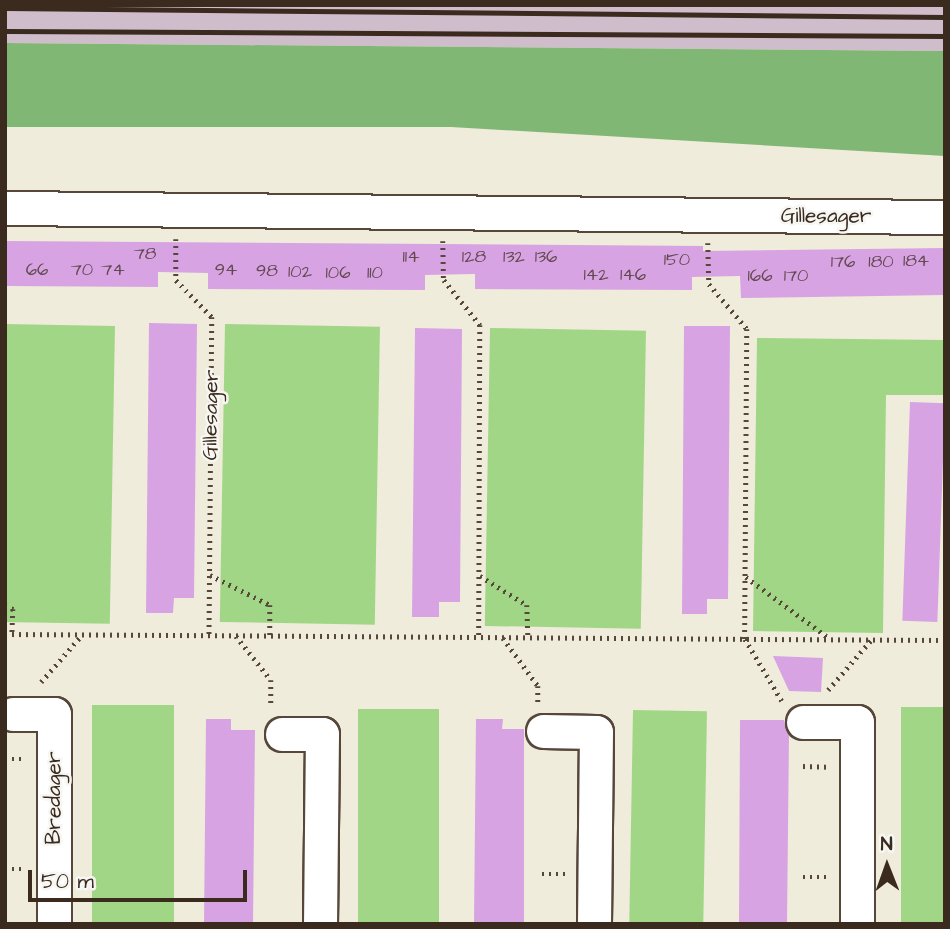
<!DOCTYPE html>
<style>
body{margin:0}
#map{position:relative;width:950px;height:929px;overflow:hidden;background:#efecdb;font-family:"Architects Daughter",sans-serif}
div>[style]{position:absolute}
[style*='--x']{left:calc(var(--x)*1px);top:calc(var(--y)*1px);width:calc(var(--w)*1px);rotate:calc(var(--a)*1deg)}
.industrial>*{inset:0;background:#d0bdcc}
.green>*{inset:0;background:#a2d687;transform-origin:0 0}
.forest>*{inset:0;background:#81b774}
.building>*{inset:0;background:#d7a3e3;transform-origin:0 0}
.path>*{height:4.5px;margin-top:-2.25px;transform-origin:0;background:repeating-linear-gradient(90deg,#56473a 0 2px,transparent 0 7px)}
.roads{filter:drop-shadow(2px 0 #56473a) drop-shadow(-2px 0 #56473a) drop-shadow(0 2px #56473a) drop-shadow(0 -2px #56473a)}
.minor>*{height:33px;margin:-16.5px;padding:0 16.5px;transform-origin:16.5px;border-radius:16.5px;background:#fff}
.rail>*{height:5px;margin:-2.5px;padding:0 2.5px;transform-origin:2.5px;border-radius:2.5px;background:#3b2a1e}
span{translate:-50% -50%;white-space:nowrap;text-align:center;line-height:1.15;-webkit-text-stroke:5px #f6f6f2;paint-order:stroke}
.number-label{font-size:18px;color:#62484f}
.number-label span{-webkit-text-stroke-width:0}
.street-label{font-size:21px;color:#3b2a1e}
.frame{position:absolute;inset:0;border:7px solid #3b2a1e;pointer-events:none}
.north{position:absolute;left:852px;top:831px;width:70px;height:70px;-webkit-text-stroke:5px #f6f6f2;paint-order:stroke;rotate:359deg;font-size:19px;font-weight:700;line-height:28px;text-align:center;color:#3b2a1e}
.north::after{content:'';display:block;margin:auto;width:24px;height:32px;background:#3b2a1e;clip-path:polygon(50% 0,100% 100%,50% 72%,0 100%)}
.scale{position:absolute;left:28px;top:870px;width:219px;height:32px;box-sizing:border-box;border:4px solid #3b2a1e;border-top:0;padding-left:9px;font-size:21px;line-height:24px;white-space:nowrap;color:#3b2a1e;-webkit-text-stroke:5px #f6f6f2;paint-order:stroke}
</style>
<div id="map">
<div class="industrial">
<i style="clip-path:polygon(5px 5px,945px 5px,945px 51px,5px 43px)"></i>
</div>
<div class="green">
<i style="left:5px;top:324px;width:110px;height:298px;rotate:1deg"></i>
<i style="left:225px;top:324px;width:155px;height:298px;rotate:1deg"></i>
<i style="left:490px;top:328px;width:156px;height:298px;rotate:1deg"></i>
<i style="clip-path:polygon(757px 338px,945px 340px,945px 395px,886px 395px,883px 633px,753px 631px)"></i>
<i style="left:92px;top:705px;width:82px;height:219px"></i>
<i style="left:901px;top:707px;width:44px;height:217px"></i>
<i style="left:358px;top:709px;width:81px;height:215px"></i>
<i style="left:633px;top:710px;width:74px;height:214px;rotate:1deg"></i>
</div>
<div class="forest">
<i style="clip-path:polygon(5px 43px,945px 51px,945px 156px,451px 127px,5px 127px)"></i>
</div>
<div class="building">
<i style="clip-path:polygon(5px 241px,703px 246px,703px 251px,945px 248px,945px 295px,741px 298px,740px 276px,692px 277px,692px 290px,475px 289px,475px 274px,425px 275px,425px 290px,208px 289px,208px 273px,158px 272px,158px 287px,5px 286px)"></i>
<i style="clip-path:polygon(149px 323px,197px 324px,194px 598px,174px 598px,173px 613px,146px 613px)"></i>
<i style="clip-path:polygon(684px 326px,730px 326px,728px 599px,707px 599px,707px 614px,682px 614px)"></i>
<i style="clip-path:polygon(415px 328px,462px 329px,460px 602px,439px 602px,439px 617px,412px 617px)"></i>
<i style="left:910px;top:402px;width:35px;height:219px;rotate:2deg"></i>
<i style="clip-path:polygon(773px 656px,823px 658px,821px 692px,789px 691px)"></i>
<i style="clip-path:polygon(206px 719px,231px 719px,231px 730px,255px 730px,253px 924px,204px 924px)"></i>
<i style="clip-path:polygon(476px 719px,503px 719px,502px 729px,524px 729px,524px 924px,474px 924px)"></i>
<i style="clip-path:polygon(740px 720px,784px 720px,789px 734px,787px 924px,739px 924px)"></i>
</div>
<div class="path">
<i style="--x:176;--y:239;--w:41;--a:90"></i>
<i style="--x:176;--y:280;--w:52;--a:45.8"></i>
<i style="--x:212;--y:317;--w:319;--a:90.5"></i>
<i style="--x:443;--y:241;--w:39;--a:89"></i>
<i style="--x:444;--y:280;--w:58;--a:51.3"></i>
<i style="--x:480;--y:325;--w:312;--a:90.2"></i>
<i style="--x:708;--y:243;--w:41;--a:88.6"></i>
<i style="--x:709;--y:284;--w:59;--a:49.8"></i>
<i style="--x:747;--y:329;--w:310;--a:90.4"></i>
<i style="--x:745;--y:639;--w:72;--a:59.2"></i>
<i style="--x:210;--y:575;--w:67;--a:26.6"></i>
<i style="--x:270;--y:605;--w:31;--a:90"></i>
<i style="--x:480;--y:576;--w:55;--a:31.7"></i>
<i style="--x:527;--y:605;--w:33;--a:88"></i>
<i style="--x:746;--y:577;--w:103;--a:36.3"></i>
<i style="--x:5;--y:606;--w:9;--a:21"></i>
<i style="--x:13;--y:609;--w:25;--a:92"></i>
<i style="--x:5;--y:634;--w:940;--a:0.37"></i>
<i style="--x:236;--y:636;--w:56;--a:51.5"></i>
<i style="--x:271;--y:680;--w:27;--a:90"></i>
<i style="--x:503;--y:638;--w:59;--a:53.9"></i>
<i style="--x:538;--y:686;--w:16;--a:90"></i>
<i style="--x:41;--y:682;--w:61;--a:-49"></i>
<i style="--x:828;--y:690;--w:67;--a:-49.2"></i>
<i style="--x:12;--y:759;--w:14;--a:0"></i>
<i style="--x:803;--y:766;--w:24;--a:2"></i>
<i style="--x:12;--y:869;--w:13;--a:0"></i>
<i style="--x:542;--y:874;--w:23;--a:0"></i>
<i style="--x:803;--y:877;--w:23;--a:0"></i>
</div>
<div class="roads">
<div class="minor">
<i style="--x:5;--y:208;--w:940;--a:0.55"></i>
<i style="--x:13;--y:714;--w:41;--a:0"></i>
<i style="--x:54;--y:714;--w:210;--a:90"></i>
<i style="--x:803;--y:722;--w:54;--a:0"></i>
<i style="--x:857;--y:722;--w:202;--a:90"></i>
<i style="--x:543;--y:731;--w:53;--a:1.1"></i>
<i style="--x:596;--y:732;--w:192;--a:90.6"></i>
<i style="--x:282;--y:734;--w:40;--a:0"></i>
<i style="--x:322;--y:734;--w:190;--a:90.6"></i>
</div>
</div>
<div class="rail">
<i style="--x:5;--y:8;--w:940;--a:0.55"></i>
<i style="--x:5;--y:31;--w:940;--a:0.3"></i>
</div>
<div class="number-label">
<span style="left:145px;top:254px">78</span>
<span style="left:411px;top:257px">114</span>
<span style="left:474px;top:257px">128</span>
<span style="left:514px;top:257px">132</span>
<span style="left:546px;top:257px">136</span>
<span style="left:677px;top:260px">150</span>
<span style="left:916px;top:261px">184</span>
<span style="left:843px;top:262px">176</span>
<span style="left:881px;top:262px">180</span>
<span style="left:37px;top:270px">66</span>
<span style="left:82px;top:270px">70</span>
<span style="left:113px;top:270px">74</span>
<span style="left:226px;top:270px">94</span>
<span style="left:267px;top:271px">98</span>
<span style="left:300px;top:272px">102</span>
<span style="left:338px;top:273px">106</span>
<span style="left:375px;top:273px">110</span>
<span style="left:596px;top:275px">142</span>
<span style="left:633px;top:275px">146</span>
<span style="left:760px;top:276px">166</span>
<span style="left:796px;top:276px">170</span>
</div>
<div class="street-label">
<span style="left:826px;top:216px">Gillesager</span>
<span style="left:211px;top:415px;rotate:-89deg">Gillesager</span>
<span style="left:54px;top:798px;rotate:-90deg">Bredager</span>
</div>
<div class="frame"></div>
<div class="north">N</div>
<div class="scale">50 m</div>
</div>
